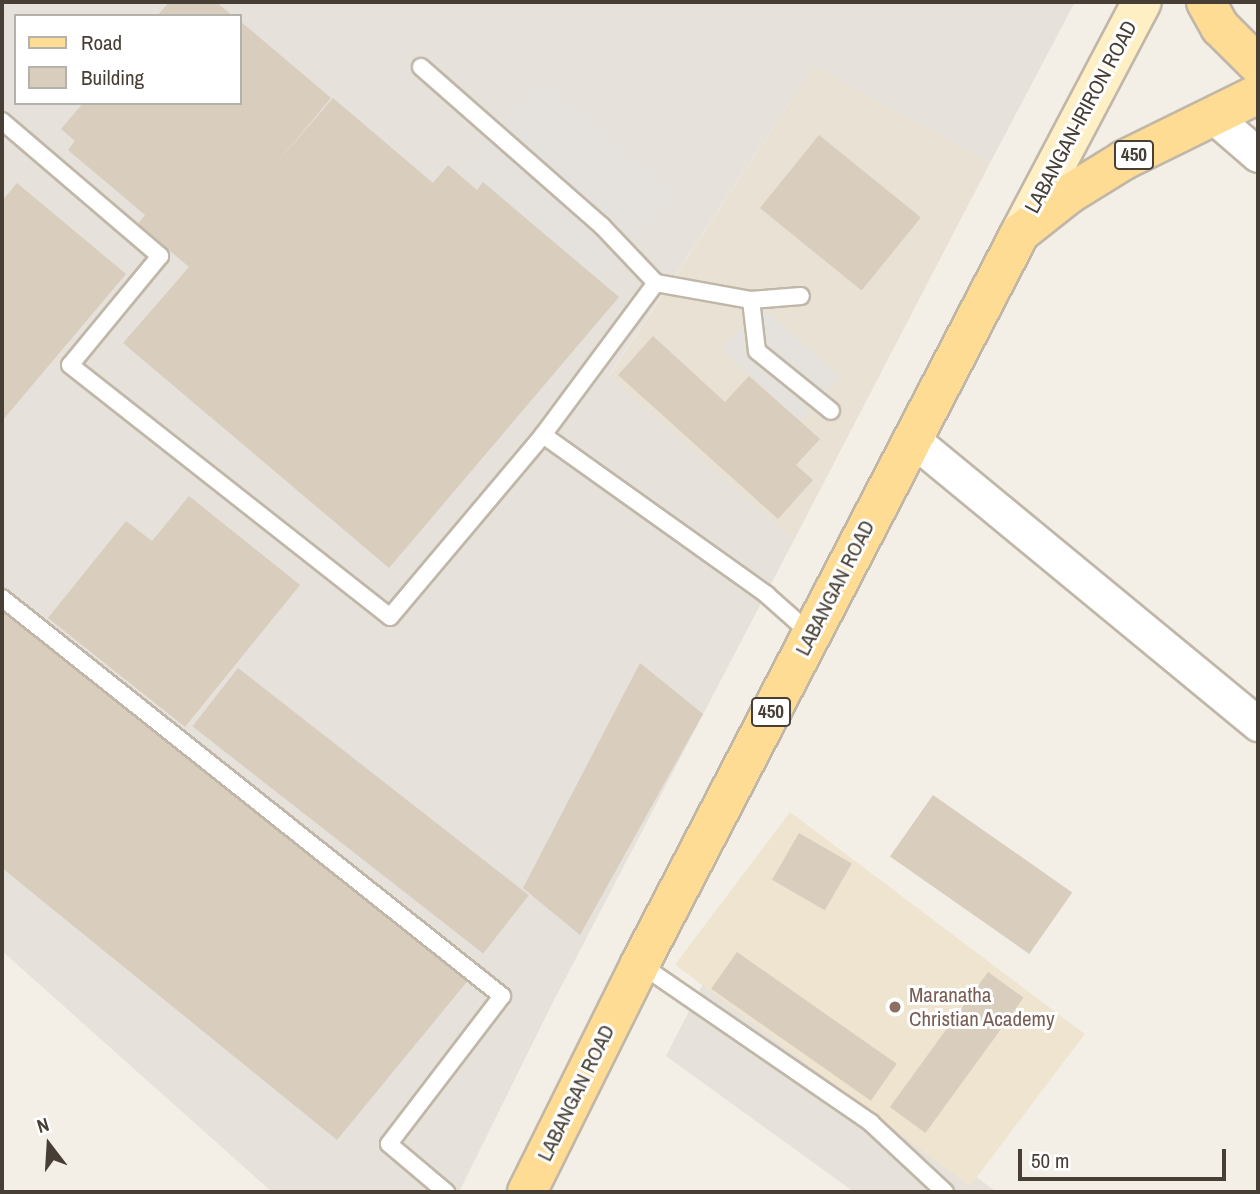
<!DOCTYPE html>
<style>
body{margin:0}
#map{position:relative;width:1260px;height:1194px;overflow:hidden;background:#f4efe6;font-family:"Archivo Narrow",sans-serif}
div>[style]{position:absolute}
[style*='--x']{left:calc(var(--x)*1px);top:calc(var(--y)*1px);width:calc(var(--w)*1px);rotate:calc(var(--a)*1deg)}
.residential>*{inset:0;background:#e8e1d4}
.industrial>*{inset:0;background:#e6e1db}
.education>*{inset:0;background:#eee4cf;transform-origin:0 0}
.parking>*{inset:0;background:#e5e2de;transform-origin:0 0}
.building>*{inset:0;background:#d9cdbe;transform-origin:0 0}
.roads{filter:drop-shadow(2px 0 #c0b7a8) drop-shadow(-2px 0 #c0b7a8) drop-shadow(0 2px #c0b7a8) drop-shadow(0 -2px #c0b7a8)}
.lane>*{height:16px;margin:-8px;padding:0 8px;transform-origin:8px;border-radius:8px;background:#fff}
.street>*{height:33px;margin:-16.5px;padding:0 16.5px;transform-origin:16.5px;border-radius:16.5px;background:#fff}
.secondary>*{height:38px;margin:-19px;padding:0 19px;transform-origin:19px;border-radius:19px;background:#ffefc5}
.primary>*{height:38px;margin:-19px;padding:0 19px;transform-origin:19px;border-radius:19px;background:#ffdc94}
.dots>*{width:19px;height:19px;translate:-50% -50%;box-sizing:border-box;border:4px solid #fff;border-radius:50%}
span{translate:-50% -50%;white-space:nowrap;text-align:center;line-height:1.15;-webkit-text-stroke:6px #fff;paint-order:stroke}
.shield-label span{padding:2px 5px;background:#fff;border:2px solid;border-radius:5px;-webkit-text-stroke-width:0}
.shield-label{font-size:19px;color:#473f35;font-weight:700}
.street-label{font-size:21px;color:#473f35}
.education-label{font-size:21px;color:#785e54}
.left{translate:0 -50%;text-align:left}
.frame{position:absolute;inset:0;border:4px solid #473f35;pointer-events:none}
.legend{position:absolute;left:14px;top:14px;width:228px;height:91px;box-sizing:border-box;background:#fff;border:2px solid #b5b2ae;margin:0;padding:9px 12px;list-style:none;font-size:21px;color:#473f35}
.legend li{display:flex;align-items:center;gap:14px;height:35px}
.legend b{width:35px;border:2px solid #b5b2ae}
.north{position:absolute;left:14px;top:1110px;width:70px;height:70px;-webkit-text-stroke:5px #fff;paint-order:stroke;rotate:343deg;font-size:19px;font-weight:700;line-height:28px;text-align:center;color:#473f35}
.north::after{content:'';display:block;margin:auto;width:24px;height:32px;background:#473f35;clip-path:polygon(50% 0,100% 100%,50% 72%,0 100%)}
.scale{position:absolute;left:1018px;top:1149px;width:208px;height:32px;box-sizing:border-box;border:4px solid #473f35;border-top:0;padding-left:9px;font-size:21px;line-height:24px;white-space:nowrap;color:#473f35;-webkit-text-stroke:5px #fff;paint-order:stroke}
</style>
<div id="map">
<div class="residential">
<i style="clip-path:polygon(814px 66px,990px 163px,794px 540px,609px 376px)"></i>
</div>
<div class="industrial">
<i style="clip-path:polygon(evenodd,2px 2px,1075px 2px,990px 163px,814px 66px,609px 375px,794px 540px,551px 1006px,459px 1192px,272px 1192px,2px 951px,2px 2px,16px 16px,240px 16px,240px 103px,16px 103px,16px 16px)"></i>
<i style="clip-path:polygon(704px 982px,997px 1192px,854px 1192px,666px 1056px)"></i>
</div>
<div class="education">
<i style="left:790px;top:812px;width:369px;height:191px;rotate:37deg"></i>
</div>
<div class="parking">
<i style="left:542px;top:79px;width:174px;height:118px;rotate:41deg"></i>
<i style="left:761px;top:306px;width:106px;height:59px;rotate:42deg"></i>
</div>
<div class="building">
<i style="clip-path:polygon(169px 2px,216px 2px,233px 16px,157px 16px)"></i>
<i style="clip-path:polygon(240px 21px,331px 98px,276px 164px,333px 98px,433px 183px,448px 165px,477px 190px,483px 182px,619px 297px,389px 568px,123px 343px,189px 267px,138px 224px,145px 215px,68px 150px,75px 141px,61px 129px,83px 103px,240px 103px)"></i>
<i style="left:819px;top:135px;width:131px;height:94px;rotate:39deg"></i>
<i style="clip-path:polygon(17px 183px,126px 274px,2px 421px,2px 201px)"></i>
<i style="clip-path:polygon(653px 336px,725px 402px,749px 376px,820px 439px,796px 465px,813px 480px,778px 519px,618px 375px)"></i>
<i style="clip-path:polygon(189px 496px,300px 585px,185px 727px,48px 618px,126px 521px,152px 541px)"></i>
<i style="clip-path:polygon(2px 606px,177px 749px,181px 743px,470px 978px,337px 1140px,2px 868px)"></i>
<i style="clip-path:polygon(640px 663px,703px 714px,580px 935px,523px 888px)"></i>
<i style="left:238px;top:668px;width:369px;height:74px;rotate:38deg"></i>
<i style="left:933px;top:795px;width:170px;height:75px;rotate:35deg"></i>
<i style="left:799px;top:833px;width:61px;height:54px;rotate:30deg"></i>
<i style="left:737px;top:952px;width:195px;height:45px;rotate:35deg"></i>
<i style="left:988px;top:972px;width:44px;height:167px;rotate:36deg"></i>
</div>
<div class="roads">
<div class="lane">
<i style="--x:421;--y:67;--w:240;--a:41.3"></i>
<i style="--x:601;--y:225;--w:80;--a:46.5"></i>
<i style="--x:656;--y:283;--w:97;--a:10.1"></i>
<i style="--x:751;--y:300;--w:50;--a:-4.6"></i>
<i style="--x:2;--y:121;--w:208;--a:40.5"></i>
<i style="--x:160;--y:256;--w:141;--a:129.5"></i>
<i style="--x:70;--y:365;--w:407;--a:38.2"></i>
<i style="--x:390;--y:617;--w:238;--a:-49.9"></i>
<i style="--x:543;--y:435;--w:275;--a:35.5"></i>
<i style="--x:767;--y:595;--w:59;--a:41.6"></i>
<i style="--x:751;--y:300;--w:51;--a:83.3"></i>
<i style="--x:757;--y:351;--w:95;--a:39"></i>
<i style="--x:543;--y:435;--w:189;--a:-53.4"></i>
<i style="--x:2;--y:598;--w:639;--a:38.52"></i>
<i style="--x:502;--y:996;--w:186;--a:127.4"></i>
<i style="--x:389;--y:1144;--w:75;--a:40.1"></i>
<i style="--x:640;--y:964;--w:280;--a:34.5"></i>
<i style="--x:871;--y:1123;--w:101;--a:43"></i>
</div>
<div class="street">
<i style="--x:1214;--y:117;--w:58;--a:40.8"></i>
<i style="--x:911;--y:438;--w:450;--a:39.5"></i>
</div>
<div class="secondary">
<i style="--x:1020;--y:233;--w:261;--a:-62.2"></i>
</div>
<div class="primary">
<i style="--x:1206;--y:2;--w:29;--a:61"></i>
<i style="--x:1220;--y:27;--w:54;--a:45"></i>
<i style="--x:527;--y:1192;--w:254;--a:-63.6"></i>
<i style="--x:640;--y:964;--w:824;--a:-62.53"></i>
<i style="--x:1020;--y:233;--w:63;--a:-38.5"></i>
<i style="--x:1069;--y:194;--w:65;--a:-31.7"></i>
<i style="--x:1124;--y:160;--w:149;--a:-26.2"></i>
</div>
</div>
<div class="dots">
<i style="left:895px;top:1007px;background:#8d6e63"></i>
</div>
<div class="shield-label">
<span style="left:1134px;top:155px">450</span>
<span style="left:771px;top:712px">450</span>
</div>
<div class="street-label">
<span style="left:1081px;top:117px;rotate:-62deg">LABANGAN-IRIRON ROAD</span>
<span style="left:835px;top:588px;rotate:-63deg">LABANGAN ROAD</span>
<span style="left:576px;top:1093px;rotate:-64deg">LABANGAN ROAD</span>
</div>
<div class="education-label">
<span class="left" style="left:909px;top:1007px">Maranatha<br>Christian Academy</span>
</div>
<div class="frame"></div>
<ul class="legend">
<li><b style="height:9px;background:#ffdc94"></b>Road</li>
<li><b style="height:19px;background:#d9cdbe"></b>Building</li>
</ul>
<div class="north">N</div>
<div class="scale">50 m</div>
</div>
